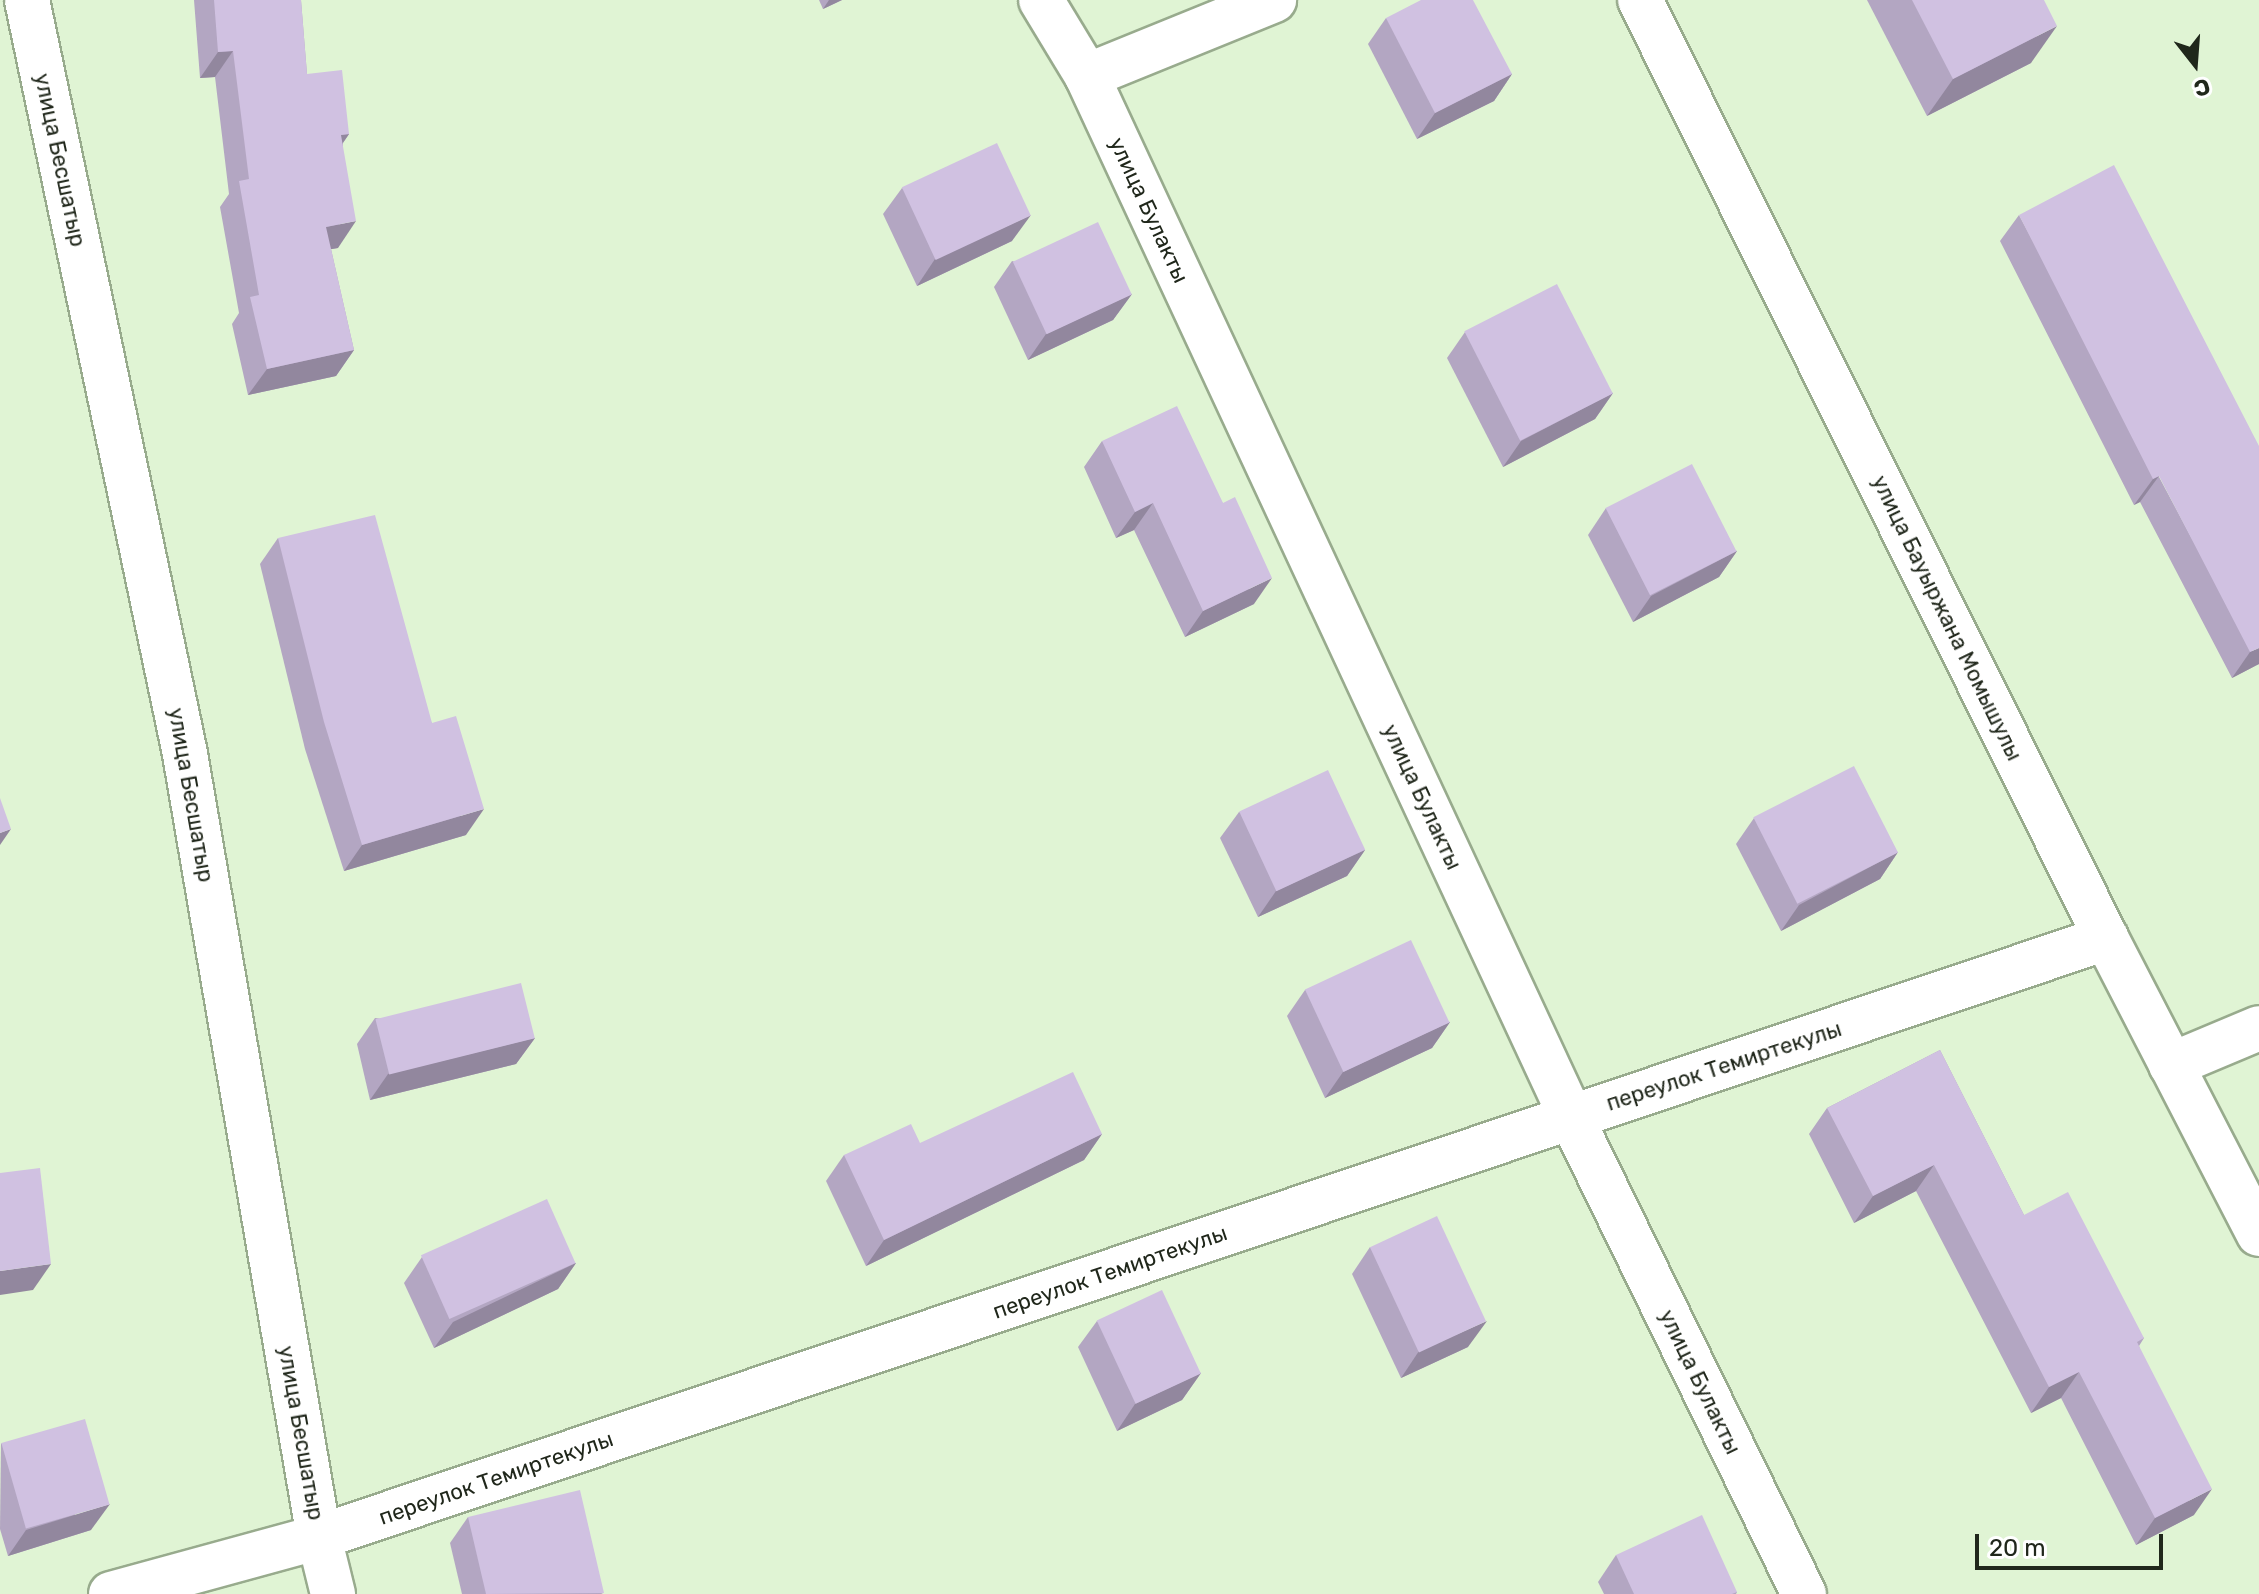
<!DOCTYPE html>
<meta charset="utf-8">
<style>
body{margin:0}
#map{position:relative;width:2259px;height:1594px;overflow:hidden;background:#e0f4d4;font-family:Rubik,sans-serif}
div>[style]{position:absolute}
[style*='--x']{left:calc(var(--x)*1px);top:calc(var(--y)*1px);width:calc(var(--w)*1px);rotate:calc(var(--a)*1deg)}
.roads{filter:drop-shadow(2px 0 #98ab8d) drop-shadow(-2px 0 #98ab8d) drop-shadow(0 2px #98ab8d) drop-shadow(0 -2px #98ab8d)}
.minor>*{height:44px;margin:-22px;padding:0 22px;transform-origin:22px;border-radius:22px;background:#fff}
.wall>*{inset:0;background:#b3a6c2}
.shaded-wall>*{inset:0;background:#92879e}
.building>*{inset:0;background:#d0c1e1;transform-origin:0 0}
span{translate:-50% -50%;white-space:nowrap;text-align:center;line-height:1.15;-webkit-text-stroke:8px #fff;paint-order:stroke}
.street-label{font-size:22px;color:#20271b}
.north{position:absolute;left:2155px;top:24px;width:80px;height:80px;-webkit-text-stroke:6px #fff;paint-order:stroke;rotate:163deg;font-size:22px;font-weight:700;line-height:32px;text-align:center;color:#20271b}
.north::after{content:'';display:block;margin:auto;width:28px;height:36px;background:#20271b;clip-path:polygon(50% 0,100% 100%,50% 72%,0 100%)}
.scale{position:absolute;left:1975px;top:1534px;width:188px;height:36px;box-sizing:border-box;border:4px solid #20271b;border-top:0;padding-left:10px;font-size:24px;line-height:28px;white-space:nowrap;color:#20271b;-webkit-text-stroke:6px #fff;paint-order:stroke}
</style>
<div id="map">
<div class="roads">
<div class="minor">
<i style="--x:27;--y:0;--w:770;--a:78.16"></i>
<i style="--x:185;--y:754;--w:794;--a:80.29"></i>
<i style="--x:319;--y:1537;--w:59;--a:76.2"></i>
<i style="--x:1041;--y:0;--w:89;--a:58.8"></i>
<i style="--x:1087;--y:76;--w:1148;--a:65.06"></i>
<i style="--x:1571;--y:1117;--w:531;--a:63.97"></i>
<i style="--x:1640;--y:0;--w:1047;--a:63.58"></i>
<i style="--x:2106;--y:938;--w:333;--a:62.7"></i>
<i style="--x:1087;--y:76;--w:202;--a:-22.1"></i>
<i style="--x:2171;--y:1065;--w:95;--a:-22.8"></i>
<i style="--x:111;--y:1594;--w:216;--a:-15.3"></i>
<i style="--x:319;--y:1537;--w:1885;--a:-18.53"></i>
</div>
</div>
<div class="wall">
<i style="clip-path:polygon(194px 0,301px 0,307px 74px,349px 134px,343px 143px,338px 248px,331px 249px,354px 350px,336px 376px,248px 395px,232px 324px,239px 313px,220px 207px,229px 194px,215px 77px,200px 78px)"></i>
<i style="clip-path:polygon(819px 0,842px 0,823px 9px)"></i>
<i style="clip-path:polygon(1867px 0,2044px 0,2031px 63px,1927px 116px)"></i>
<i style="clip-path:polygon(1386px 18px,1512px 74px,1494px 101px,1417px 139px,1368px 44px)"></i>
<i style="clip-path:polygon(902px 188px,1012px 241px,917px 286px,883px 214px)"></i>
<i style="clip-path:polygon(2019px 215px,2259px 664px,2232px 678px,2140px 502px,2134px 505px,2000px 241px)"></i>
<i style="clip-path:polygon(1012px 261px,1132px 294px,1113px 320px,1028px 360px,994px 287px)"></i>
<i style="clip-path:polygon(1465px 332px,1613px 393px,1595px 419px,1503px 467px,1447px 358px)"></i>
<i style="clip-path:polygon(1102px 441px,1223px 503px,1254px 604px,1185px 637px,1134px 530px,1116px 538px,1084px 467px)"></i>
<i style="clip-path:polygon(1606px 508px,1737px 551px,1719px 577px,1633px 622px,1588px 535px)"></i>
<i style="clip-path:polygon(278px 538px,432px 723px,466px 835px,344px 871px,305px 749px,260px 564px)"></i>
<i style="clip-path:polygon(1239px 812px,1365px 850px,1347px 876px,1258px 917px,1220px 838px)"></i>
<i style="clip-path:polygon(1754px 818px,1898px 852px,1880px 879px,1781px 931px,1736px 844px)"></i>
<i style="clip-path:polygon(1305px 990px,1450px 1022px,1432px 1048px,1325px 1098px,1287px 1016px)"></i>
<i style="clip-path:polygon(375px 1018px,535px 1038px,516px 1064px,370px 1100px,357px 1044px)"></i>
<i style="clip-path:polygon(1940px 1050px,2024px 1215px,2144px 1338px,2139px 1346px,2194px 1515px,2136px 1545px,2061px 1398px,2031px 1413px,1916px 1191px,1854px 1223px,1809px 1134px,1827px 1108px)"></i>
<i style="clip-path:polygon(1102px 1134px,1084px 1160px,866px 1266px,826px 1181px,844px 1155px,920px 1143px)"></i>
<i style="clip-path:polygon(1370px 1247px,1468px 1347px,1401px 1378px,1352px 1274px)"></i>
<i style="clip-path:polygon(422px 1257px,576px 1263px,558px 1289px,434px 1348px,404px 1283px)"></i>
<i style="clip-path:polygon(1097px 1321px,1201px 1373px,1182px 1400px,1117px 1431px,1078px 1347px)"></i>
<i style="clip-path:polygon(1px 1443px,91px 1530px,8px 1556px,0 1529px)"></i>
<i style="clip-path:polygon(468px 1517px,603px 1594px,462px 1594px,450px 1543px)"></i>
<i style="clip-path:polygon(1616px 1555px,1737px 1592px,1736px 1594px,1604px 1594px,1598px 1582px)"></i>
</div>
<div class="shaded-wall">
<i style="clip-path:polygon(829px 0,842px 0,823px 9px)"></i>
<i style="clip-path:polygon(2057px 26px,2031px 63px,1927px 116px,1953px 79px)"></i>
<i style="clip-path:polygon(233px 51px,215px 77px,200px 78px,218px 52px)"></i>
<i style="clip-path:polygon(1512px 74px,1494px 101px,1417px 139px,1435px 113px)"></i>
<i style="clip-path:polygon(349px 134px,331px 160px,341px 135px)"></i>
<i style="clip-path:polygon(1031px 215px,1012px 241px,917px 286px,935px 259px)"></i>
<i style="clip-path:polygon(356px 221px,338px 248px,308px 253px,326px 227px)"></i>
<i style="clip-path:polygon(1132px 294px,1113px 320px,1028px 360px,1046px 334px)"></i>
<i style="clip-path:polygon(354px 350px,336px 376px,248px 395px,267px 369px)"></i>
<i style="clip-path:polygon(1613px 393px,1595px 419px,1503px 467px,1521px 441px)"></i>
<i style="clip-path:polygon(2159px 476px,2140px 502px,2134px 505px,2153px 479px)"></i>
<i style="clip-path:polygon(1153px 503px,1134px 530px,1116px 538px,1135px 512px)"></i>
<i style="clip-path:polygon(1737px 551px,1719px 577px,1633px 622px,1651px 596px)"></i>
<i style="clip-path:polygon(1272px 578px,1254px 604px,1185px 637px,1203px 611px)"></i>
<i style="clip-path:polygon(2259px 648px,2259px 664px,2232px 678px,2250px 652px)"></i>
<i style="clip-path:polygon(484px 809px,466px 835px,344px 871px,362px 845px)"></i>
<i style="clip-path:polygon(11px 829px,0 845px,0 833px)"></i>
<i style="clip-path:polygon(1365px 850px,1347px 876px,1258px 917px,1276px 891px)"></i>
<i style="clip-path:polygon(1898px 852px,1880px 879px,1781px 931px,1799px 905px)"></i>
<i style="clip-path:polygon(1450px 1022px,1432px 1048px,1325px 1098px,1343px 1072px)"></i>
<i style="clip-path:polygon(535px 1038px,516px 1064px,370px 1100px,388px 1074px)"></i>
<i style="clip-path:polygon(1102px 1134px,1084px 1160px,866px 1266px,884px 1240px)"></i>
<i style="clip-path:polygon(1934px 1165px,1916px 1191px,1854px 1223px,1873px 1196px)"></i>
<i style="clip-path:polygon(576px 1263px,558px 1289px,434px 1348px,453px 1322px)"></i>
<i style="clip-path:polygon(51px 1264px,33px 1290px,0 1295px,0 1271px)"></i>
<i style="clip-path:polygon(1487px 1321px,1468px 1347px,1401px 1378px,1419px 1351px)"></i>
<i style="clip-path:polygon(2079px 1372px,2061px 1398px,2031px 1413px,2049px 1387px)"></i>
<i style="clip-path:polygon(1201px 1373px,1182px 1400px,1117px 1431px,1135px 1404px)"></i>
<i style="clip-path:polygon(2212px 1489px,2194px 1515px,2136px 1545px,2155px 1518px)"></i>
<i style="clip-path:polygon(110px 1504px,91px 1530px,8px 1556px,26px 1530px)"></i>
</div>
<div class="building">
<i style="clip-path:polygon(214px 0,301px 0,307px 74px,342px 70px,349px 134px,341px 135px,356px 221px,326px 227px,354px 350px,267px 369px,250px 297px,259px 295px,239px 181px,249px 179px,233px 51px,218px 52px)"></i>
<i style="clip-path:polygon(1421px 0,1473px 0,1512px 74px,1435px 113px,1386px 18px)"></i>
<i style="clip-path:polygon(1912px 0,2044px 0,2057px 26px,1953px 79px)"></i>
<i style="left:997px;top:143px;width:80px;height:105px;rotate:65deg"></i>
<i style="clip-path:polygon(2114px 165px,2259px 446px,2259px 648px,2250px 652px,2159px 476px,2153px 479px,2019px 215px)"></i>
<i style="left:1098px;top:222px;width:80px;height:94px;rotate:65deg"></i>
<i style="left:1557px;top:284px;width:123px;height:104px;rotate:63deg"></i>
<i style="clip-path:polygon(1177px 406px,1223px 503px,1235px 497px,1272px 578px,1203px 611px,1153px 503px,1135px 512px,1102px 441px)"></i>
<i style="left:1692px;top:464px;width:98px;height:97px;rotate:63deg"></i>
<i style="clip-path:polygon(375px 515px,432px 723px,456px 716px,484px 809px,362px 845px,324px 722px,278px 538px)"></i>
<i style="left:1854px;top:766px;width:97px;height:113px;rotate:63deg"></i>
<i style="left:1328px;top:770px;width:88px;height:98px;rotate:65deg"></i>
<i style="clip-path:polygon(0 798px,11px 829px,0 833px)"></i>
<i style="left:1411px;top:940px;width:91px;height:117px;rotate:65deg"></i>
<i style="left:521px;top:983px;width:57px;height:150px;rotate:76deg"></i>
<i style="clip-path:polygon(1940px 1050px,2024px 1215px,2068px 1192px,2144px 1338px,2137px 1342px,2212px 1489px,2155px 1518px,2079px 1372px,2049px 1387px,1934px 1165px,1873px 1196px,1827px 1108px)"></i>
<i style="clip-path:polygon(1073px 1072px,1102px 1134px,884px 1240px,844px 1155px,911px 1124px,920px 1143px)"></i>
<i style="clip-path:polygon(40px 1168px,51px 1264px,0 1271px,0 1173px)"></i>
<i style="left:547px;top:1199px;width:70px;height:138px;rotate:66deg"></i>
<i style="left:1437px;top:1216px;width:116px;height:74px;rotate:65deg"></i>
<i style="left:1162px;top:1290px;width:92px;height:72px;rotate:65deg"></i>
<i style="left:85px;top:1419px;width:89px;height:87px;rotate:74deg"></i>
<i style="clip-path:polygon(580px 1490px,604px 1593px,486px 1594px,468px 1517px)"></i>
<i style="clip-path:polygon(1702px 1515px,1737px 1592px,1732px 1594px,1634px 1594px,1616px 1555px)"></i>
</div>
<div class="street-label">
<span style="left:60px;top:160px;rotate:78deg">улица Бесшатыр</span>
<span style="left:1149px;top:210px;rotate:65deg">улица Булакты</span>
<span style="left:1947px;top:618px;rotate:64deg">улица Бауыржана Момышулы</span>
<span style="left:191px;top:795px;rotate:80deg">улица Бесшатыр</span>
<span style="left:1422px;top:797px;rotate:65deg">улица Булакты</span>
<span style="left:1724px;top:1066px;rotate:-18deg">переулок Темиртекулы</span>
<span style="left:1110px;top:1272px;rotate:-19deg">переулок Темиртекулы</span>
<span style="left:1700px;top:1382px;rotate:64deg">улица Булакты</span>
<span style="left:301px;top:1433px;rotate:80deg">улица Бесшатыр</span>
<span style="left:496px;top:1478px;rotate:-19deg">переулок Темиртекулы</span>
</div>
<div class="north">С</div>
<div class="scale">20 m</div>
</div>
